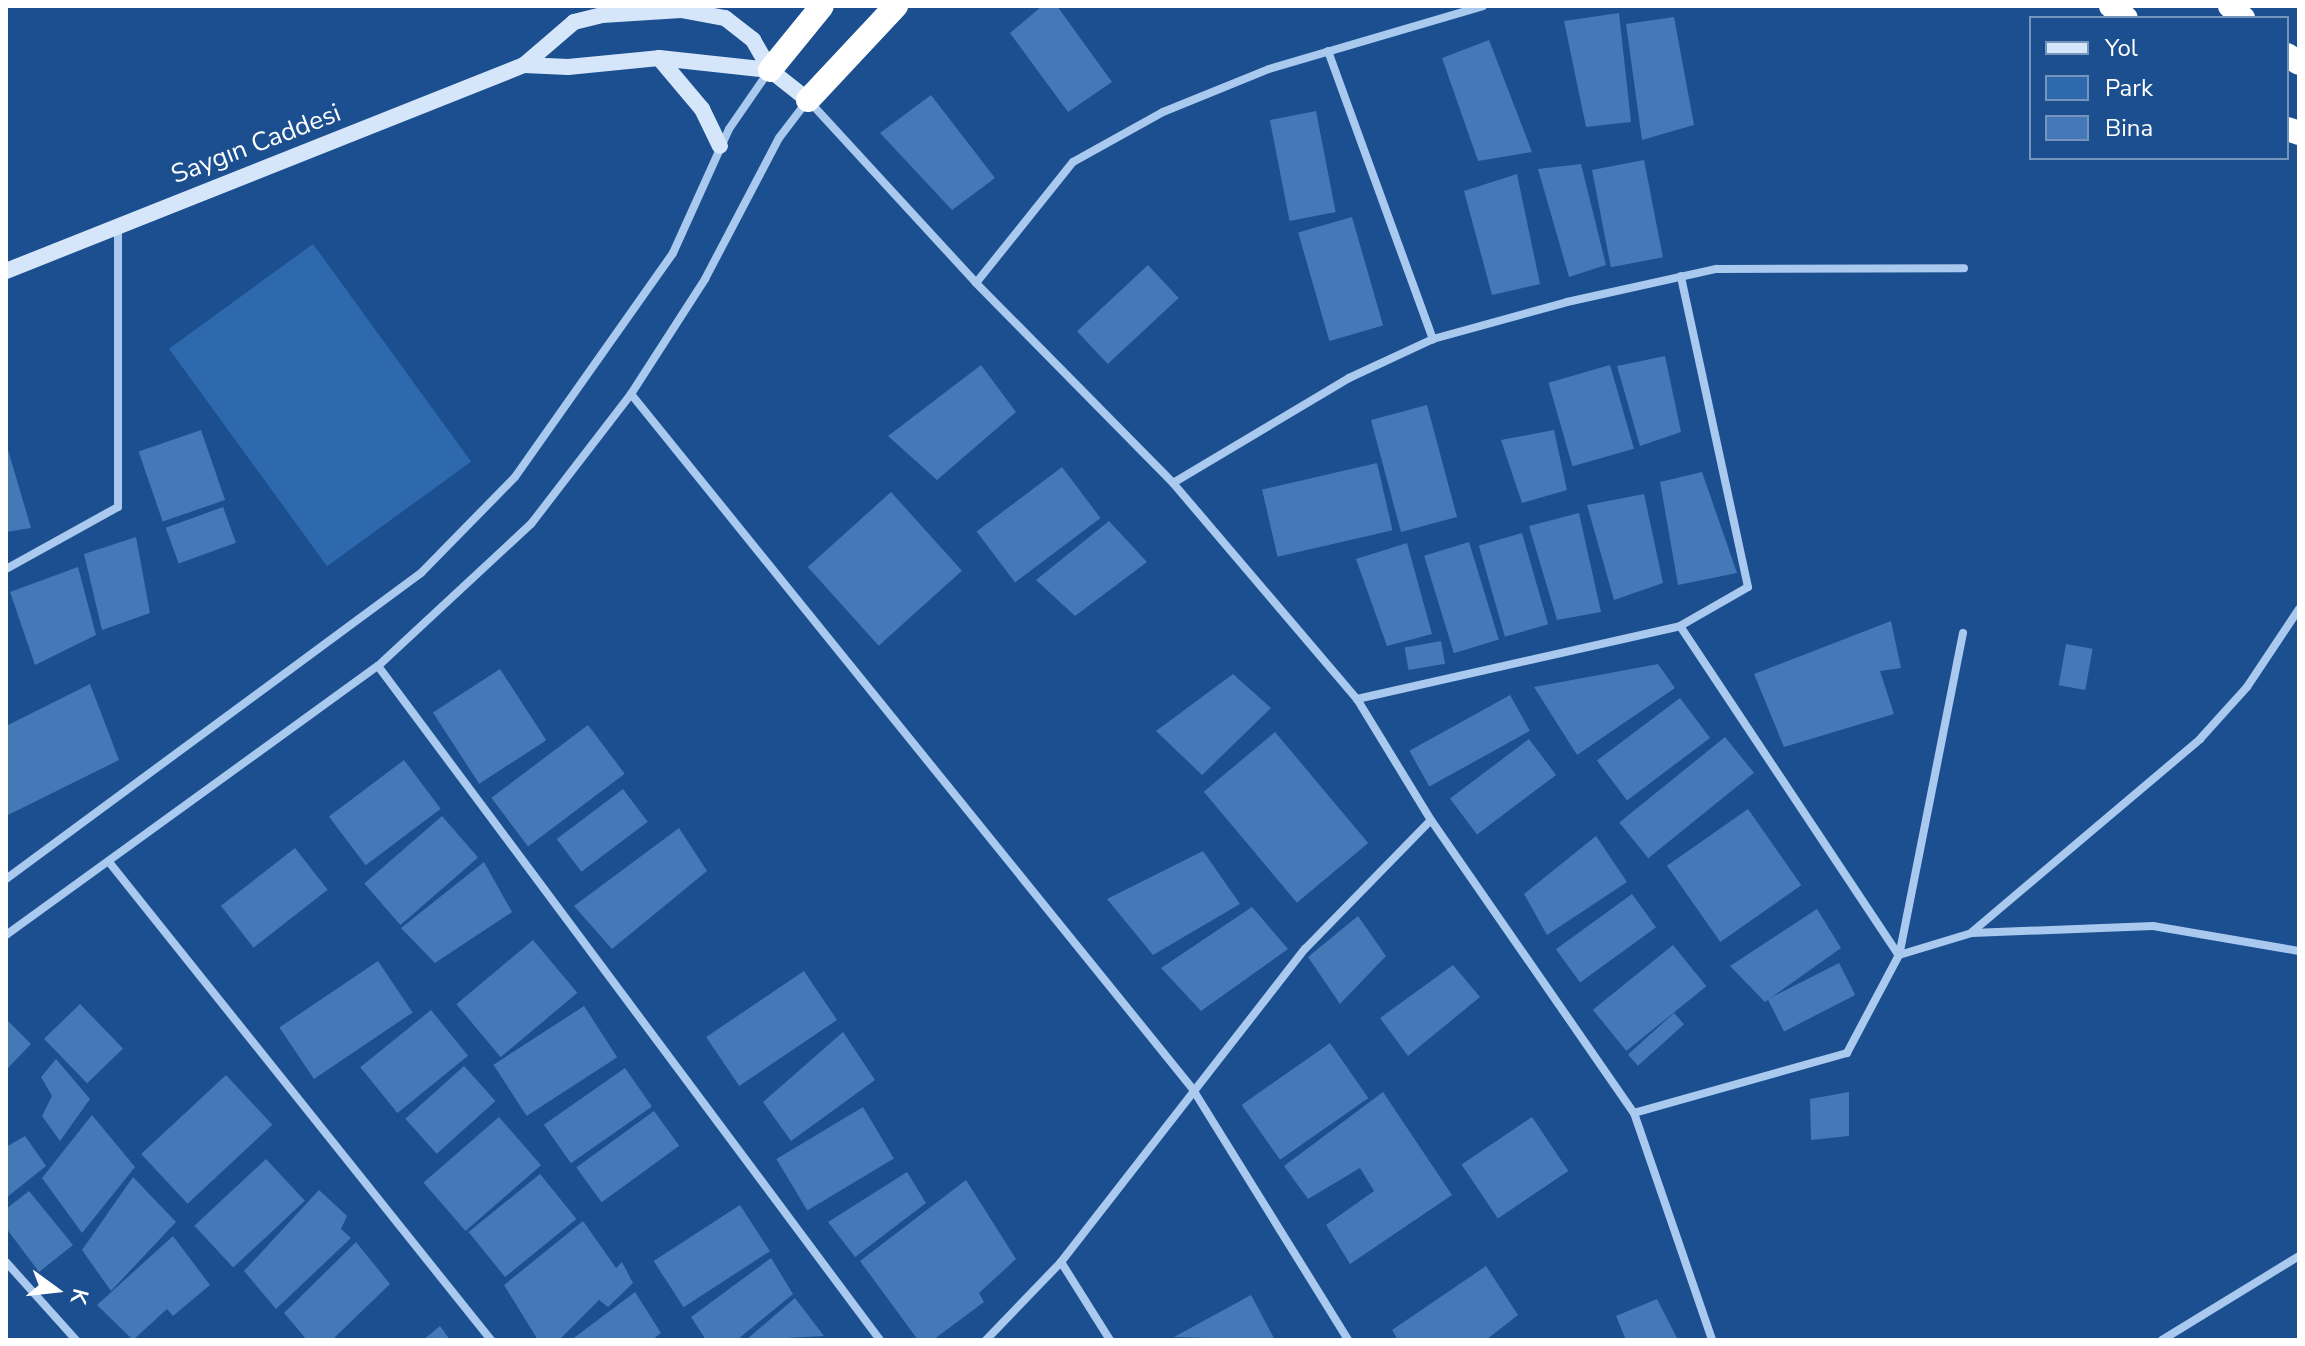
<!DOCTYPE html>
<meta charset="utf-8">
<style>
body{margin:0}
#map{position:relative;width:2305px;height:1346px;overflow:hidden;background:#1b4f8f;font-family:"Nunito Sans",sans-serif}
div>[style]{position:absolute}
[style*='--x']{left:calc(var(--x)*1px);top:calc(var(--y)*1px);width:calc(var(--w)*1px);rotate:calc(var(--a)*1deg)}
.green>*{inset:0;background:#2e69ad;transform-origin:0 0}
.building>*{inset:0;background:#4478b7;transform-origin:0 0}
.street>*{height:8px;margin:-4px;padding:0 4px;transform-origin:4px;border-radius:4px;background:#a9c9ee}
.secondary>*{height:16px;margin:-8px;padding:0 8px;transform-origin:8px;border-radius:8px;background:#d6e6fa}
.highway>*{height:24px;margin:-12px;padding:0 12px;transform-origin:12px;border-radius:12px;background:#fff}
span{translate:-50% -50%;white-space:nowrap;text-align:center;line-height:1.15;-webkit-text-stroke:6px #1b4f8f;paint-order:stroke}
.street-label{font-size:26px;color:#fff}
.frame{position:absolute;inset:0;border:8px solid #fff;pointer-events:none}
.legend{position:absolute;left:2029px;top:16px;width:260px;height:144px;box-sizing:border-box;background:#1b4f8f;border:2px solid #7695bc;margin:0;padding:10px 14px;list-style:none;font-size:24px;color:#fff}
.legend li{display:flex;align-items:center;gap:16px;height:40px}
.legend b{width:40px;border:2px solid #7695bc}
.north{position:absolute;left:16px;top:1250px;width:80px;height:80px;-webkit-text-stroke:6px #1b4f8f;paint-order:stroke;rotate:105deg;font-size:22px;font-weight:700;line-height:32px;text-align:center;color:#fff}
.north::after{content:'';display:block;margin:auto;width:28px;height:36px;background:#fff;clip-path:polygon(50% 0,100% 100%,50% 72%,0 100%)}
</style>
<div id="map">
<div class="green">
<i style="left:313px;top:244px;width:269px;height:178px;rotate:54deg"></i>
</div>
<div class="building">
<i style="clip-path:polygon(1042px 6px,1057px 6px,1112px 82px,1068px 112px,1010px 33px)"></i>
<i style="clip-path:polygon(1619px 13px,1631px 122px,1586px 127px,1564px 21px)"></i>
<i style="clip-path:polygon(1674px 17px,1694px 125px,1642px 140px,1626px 24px)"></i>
<i style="clip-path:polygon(1489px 40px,1532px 152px,1478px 161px,1442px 58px)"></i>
<i style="clip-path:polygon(931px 95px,995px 178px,952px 210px,880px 133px)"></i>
<i style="left:1316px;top:111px;width:103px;height:47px;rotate:79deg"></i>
<i style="left:1644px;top:160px;width:99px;height:53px;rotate:79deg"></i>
<i style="clip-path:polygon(1581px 164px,1606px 265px,1569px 277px,1538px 169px)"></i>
<i style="clip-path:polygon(1517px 174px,1540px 284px,1492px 295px,1464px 191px)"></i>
<i style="left:1352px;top:217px;width:113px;height:56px;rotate:74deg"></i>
<i style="left:1148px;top:265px;width:45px;height:97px;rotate:47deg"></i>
<i style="clip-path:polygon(1665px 356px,1681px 432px,1640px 446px,1617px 366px)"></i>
<i style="clip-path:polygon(981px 365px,1016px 412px,937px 480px,888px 436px)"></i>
<i style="left:1610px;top:365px;width:87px;height:64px;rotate:74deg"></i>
<i style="left:1427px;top:405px;width:116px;height:58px;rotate:75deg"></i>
<i style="left:201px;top:430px;width:74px;height:66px;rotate:71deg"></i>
<i style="clip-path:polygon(1554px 430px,1567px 490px,1522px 503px,1501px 440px)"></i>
<i style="clip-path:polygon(6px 443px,31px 528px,6px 532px)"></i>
<i style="left:1377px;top:463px;width:69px;height:118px;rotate:77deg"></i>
<i style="left:1062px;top:467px;width:64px;height:107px;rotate:53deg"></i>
<i style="clip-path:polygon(1702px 472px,1737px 573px,1678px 585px,1660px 482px)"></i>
<i style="left:891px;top:492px;width:106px;height:112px;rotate:48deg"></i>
<i style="clip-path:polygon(1644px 494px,1663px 583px,1614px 600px,1587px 505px)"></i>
<i style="left:223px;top:507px;width:38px;height:61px;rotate:70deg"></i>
<i style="clip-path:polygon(1579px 513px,1601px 612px,1557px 620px,1529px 526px)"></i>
<i style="clip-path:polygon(1109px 521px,1147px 562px,1075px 616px,1036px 580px)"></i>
<i style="left:1522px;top:533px;width:95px;height:45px;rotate:74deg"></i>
<i style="clip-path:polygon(136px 537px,150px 613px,102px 630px,84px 554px)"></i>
<i style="left:1469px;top:542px;width:102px;height:47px;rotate:73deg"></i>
<i style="clip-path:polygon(1407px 543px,1432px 634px,1387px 646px,1356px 559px)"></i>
<i style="clip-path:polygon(78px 567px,96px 635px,35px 665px,10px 592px)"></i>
<i style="clip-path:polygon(1891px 621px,1901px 668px,1880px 671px,1894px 714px,1784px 747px,1754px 674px)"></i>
<i style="left:1441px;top:641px;width:23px;height:37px;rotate:80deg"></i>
<i style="left:2066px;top:644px;width:27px;height:42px;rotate:10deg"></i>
<i style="clip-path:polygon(1658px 664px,1675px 688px,1577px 755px,1534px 687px)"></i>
<i style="left:500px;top:669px;width:85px;height:80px;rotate:57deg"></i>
<i style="clip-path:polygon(1233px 674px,1271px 708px,1202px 775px,1156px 731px)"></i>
<i style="clip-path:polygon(90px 684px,119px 760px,6px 816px,6px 726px)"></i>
<i style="left:1510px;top:695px;width:41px;height:115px;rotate:61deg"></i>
<i style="left:1680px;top:698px;width:50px;height:104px;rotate:53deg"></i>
<i style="left:588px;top:725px;width:61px;height:121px;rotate:53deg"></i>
<i style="left:1275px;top:732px;width:145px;height:93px;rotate:50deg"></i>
<i style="left:1725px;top:737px;width:46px;height:136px;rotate:51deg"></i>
<i style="left:1529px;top:739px;width:45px;height:99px;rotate:53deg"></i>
<i style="left:404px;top:760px;width:61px;height:94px;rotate:53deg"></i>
<i style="left:623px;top:789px;width:41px;height:83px;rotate:53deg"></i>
<i style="left:1748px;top:809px;width:93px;height:99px;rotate:55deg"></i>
<i style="left:442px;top:816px;width:55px;height:103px;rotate:49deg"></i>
<i style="clip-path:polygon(679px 828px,707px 871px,612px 949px,574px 906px)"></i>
<i style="clip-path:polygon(1596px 836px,1627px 882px,1547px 935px,1524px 894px)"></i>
<i style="left:295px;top:848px;width:53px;height:94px;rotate:52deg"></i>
<i style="clip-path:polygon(1203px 851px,1240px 904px,1153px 955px,1107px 899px)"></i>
<i style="clip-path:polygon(484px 862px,512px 912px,435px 963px,401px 928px)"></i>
<i style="left:1632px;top:894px;width:41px;height:94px;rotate:54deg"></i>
<i style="clip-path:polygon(1252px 907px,1288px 949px,1201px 1011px,1161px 968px)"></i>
<i style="clip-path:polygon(1817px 909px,1841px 948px,1765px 1002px,1730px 966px)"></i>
<i style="clip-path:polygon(1358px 916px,1386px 956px,1340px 1004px,1308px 957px)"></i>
<i style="left:533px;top:940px;width:69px;height:100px;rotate:50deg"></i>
<i style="left:1673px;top:945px;width:53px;height:103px;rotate:51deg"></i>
<i style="left:378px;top:961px;width:62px;height:119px;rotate:56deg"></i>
<i style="left:1839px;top:963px;width:36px;height:80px;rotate:63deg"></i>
<i style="clip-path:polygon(1453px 965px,1480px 997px,1408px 1056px,1380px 1018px)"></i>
<i style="left:804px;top:971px;width:59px;height:118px;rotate:56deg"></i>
<i style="left:80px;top:1004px;width:62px;height:50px;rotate:46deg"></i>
<i style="left:584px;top:1006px;width:61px;height:108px;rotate:57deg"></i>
<i style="left:431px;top:1010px;width:59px;height:91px;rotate:51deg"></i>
<i style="left:1674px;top:1013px;width:15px;height:62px;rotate:48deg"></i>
<i style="clip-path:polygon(6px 1019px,31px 1044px,6px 1070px)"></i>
<i style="clip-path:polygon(843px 1032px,875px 1080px,791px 1141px,763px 1102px)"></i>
<i style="left:1330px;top:1043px;width:67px;height:108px;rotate:55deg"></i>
<i style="clip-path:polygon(56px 1059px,90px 1099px,60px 1141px,42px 1116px,52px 1096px,41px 1077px)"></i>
<i style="left:464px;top:1066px;width:47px;height:79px;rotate:48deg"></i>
<i style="left:625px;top:1068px;width:47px;height:99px;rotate:55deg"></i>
<i style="left:226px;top:1075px;width:68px;height:116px;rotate:47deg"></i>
<i style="clip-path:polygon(1383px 1092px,1452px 1195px,1350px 1264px,1326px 1225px,1374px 1191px,1360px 1168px,1308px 1199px,1284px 1166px)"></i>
<i style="clip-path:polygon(1849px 1092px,1849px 1136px,1811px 1140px,1810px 1099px)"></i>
<i style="left:863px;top:1107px;width:60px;height:101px;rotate:59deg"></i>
<i style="left:654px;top:1111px;width:43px;height:96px;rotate:54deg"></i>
<i style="clip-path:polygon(92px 1115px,135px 1167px,82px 1233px,42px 1178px)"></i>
<i style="left:499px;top:1117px;width:64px;height:100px;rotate:49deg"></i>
<i style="left:1532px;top:1117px;width:65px;height:85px;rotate:56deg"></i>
<i style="clip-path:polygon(25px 1136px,46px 1166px,6px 1198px,6px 1147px)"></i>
<i style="left:266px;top:1159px;width:57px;height:98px;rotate:47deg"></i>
<i style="clip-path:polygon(907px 1172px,926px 1203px,855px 1257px,828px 1222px)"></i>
<i style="left:540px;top:1174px;width:58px;height:92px;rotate:51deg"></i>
<i style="clip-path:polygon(133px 1177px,176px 1222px,111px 1291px,82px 1250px)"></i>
<i style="clip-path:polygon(966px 1180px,1016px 1259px,979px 1293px,984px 1302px,933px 1340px,918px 1340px,860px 1261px)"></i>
<i style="clip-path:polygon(319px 1190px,347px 1216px,341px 1229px,351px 1238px,276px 1309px,244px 1271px)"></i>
<i style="clip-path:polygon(29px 1191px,73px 1245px,39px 1272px,6px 1228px,6px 1209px)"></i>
<i style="left:740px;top:1205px;width:55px;height:103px;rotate:57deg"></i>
<i style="clip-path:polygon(583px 1221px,616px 1268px,622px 1262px,633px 1283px,608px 1307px,599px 1300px,559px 1340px,538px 1340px,504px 1285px)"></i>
<i style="clip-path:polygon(173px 1236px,210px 1285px,173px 1316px,167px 1309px,133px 1340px,97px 1305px)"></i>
<i style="clip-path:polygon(356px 1242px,390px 1284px,332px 1340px,307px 1340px,284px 1313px)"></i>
<i style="clip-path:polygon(771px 1258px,793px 1294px,737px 1340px,706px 1340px,691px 1317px)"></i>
<i style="clip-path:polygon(1486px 1266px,1518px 1315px,1486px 1340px,1398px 1340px,1392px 1330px)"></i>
<i style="clip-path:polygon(635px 1292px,661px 1333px,652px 1340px,571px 1340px)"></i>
<i style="clip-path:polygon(1251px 1295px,1275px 1340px,1174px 1337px)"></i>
<i style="clip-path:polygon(795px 1298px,824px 1336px,746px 1340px)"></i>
<i style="clip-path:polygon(1657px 1299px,1678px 1340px,1626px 1340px,1616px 1316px)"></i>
<i style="clip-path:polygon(440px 1326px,450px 1340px,423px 1340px)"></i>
</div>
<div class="street">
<i style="--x:1328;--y:51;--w:307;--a:70"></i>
<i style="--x:976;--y:283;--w:155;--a:-51.3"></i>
<i style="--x:1073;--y:162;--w:103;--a:-29.1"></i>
<i style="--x:1163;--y:112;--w:114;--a:-22.1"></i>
<i style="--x:1269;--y:69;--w:223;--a:-16.4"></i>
<i style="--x:631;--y:394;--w:892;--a:51.05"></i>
<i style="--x:1192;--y:1088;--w:296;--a:58.2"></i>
<i style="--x:1173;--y:483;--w:205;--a:-30.8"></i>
<i style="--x:1349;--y:378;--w:93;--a:-24.9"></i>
<i style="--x:1433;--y:339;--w:139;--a:-15.4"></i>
<i style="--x:1567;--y:302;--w:153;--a:-12.5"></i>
<i style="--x:1716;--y:269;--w:248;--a:-0.2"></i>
<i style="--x:6;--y:569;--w:128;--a:-29"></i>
<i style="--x:118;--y:507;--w:279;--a:-90"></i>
<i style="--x:1680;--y:626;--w:78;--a:-29.8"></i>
<i style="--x:1748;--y:587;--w:318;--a:-102.2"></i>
<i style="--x:1963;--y:633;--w:328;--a:101.2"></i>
<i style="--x:1899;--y:955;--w:76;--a:-16.8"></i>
<i style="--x:1972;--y:933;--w:181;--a:-2.2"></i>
<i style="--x:2153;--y:926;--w:148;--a:9.7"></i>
<i style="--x:378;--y:666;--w:840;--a:53.32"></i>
<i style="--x:1357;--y:699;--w:331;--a:-12.7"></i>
<i style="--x:1680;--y:626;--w:395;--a:56.4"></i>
<i style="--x:1899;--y:955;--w:111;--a:118"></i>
<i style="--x:1847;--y:1053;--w:221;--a:164.3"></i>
<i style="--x:109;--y:862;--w:612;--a:51.37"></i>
<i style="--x:6;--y:879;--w:516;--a:-36.4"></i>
<i style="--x:421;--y:573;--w:134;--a:-45.6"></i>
<i style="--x:515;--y:477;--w:274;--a:-54.8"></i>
<i style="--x:673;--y:253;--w:136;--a:-65.7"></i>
<i style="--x:729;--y:129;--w:70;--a:-55.4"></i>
<i style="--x:1972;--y:932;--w:299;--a:-40.2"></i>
<i style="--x:2200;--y:739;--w:70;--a:-47.9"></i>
<i style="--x:2247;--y:687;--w:94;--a:-56.3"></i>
<i style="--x:6;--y:935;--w:459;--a:-35.9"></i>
<i style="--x:378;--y:666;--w:209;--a:-42.9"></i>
<i style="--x:531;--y:524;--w:164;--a:-52.4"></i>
<i style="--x:631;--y:394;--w:137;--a:-57.2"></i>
<i style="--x:705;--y:279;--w:159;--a:-62.3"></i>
<i style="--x:779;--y:138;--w:48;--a:-52.7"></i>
<i style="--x:808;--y:100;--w:248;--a:47.4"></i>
<i style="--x:976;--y:283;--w:281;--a:45.4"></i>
<i style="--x:1173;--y:483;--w:284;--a:49.6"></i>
<i style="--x:1357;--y:699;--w:142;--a:58.6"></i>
<i style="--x:6;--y:1262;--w:105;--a:48.1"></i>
<i style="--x:1061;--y:1262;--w:92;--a:57.9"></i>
<i style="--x:986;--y:1340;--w:108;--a:-46.1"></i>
<i style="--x:1061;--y:1262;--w:397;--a:-52.1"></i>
<i style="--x:1305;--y:949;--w:180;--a:-45.7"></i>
<i style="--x:1431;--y:820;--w:356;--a:55.3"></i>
<i style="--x:1634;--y:1113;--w:240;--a:71"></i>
<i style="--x:2162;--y:1340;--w:161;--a:-31.5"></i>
</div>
<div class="secondary">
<i style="--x:659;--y:58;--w:67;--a:49.9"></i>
<i style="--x:702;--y:109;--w:41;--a:64.1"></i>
<i style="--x:524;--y:65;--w:44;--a:2.6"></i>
<i style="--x:568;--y:67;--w:91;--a:-5.6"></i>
<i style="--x:659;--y:58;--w:112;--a:6.2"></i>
<i style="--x:6;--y:271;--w:557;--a:-21.69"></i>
<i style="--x:524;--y:65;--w:66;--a:-40.7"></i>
<i style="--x:574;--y:22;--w:29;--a:-14"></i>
<i style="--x:602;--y:15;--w:79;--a:-3.6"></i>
<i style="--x:681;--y:10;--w:45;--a:10.3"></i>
<i style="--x:725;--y:18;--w:36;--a:38"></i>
<i style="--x:753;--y:40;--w:34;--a:60"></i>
<i style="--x:770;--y:70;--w:48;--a:38.3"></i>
</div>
<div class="highway">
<i style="--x:2111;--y:6;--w:19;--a:39"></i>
<i style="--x:2230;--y:6;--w:18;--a:43"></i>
<i style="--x:2287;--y:55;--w:14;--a:34"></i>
<i style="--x:770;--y:70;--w:82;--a:-50.9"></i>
<i style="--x:808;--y:100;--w:129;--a:-46.9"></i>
<i style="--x:2287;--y:129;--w:13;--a:18"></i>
</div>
<div class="street-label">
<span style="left:256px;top:144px;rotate:-21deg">Saygın Caddesi</span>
</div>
<div class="frame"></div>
<ul class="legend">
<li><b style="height:10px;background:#d6e6fa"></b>Yol</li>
<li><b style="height:22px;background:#2e69ad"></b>Park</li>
<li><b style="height:22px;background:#4478b7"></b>Bina</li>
</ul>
<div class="north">K</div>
</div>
